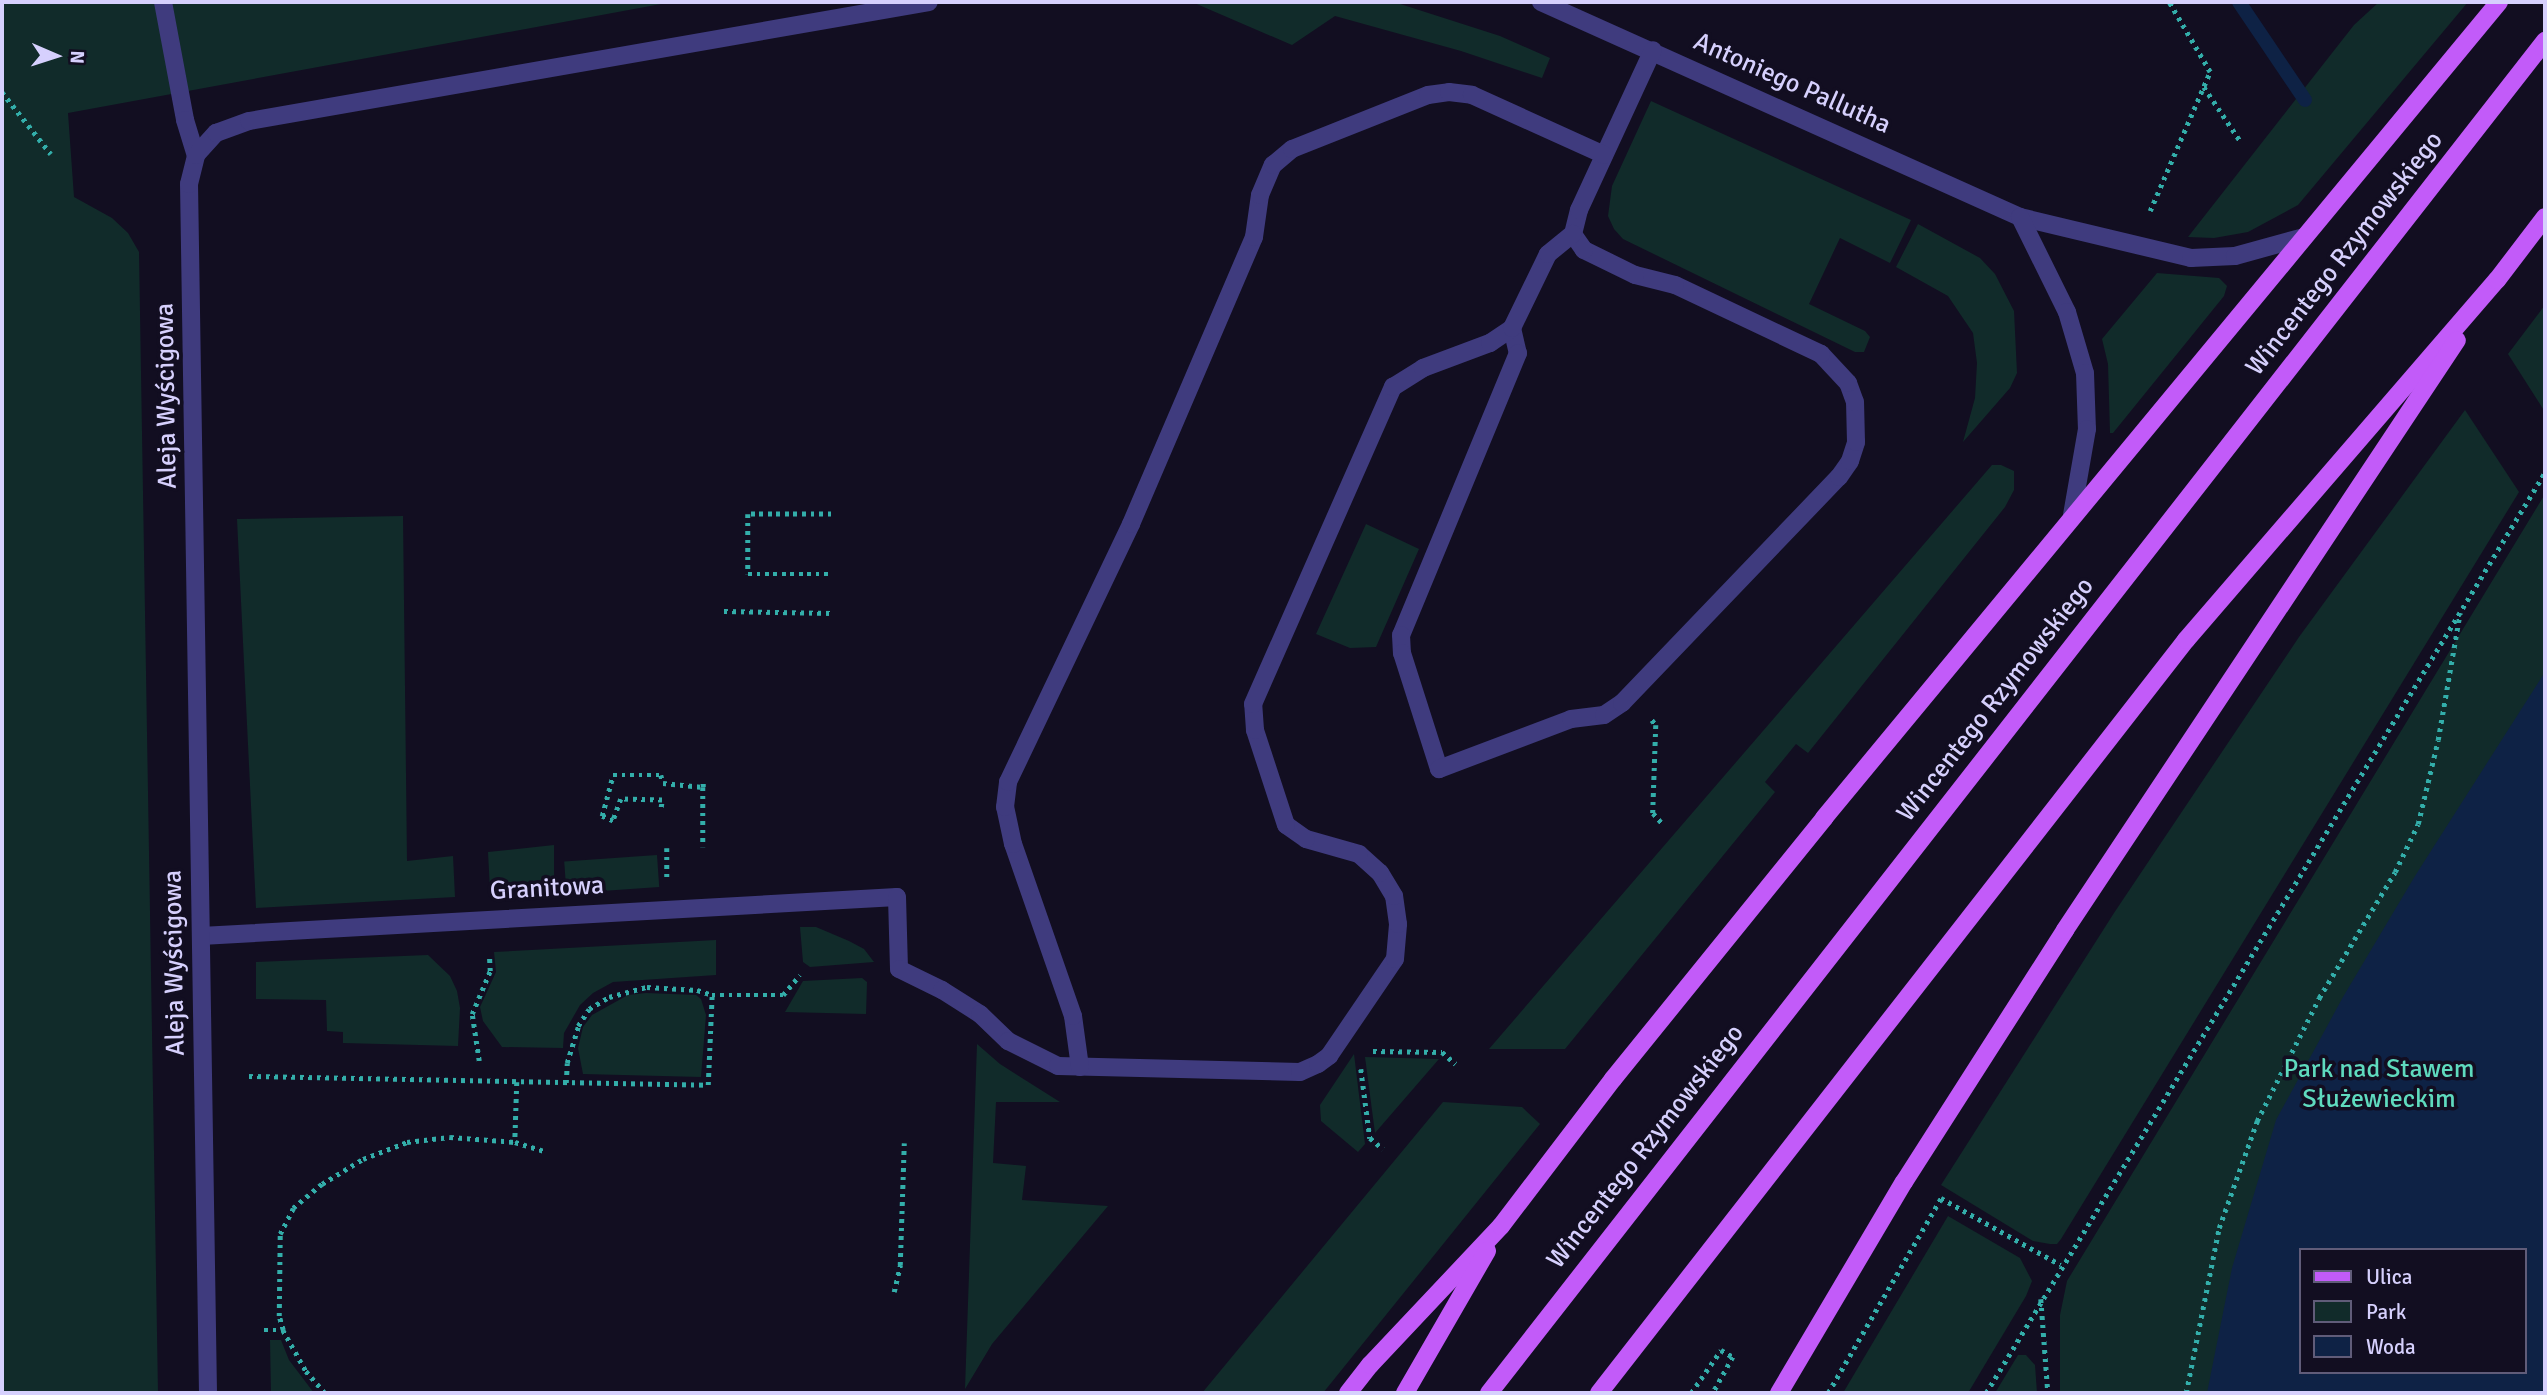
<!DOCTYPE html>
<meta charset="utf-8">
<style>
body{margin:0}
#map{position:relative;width:2547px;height:1395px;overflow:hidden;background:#120e21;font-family:Signika,sans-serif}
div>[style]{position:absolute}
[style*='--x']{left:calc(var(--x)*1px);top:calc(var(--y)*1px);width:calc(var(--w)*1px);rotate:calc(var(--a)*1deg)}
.green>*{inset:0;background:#112b2a;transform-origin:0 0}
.water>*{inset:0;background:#0e2245}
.stream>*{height:14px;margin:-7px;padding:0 7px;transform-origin:7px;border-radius:7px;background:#0e2245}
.path>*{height:4.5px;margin-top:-2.25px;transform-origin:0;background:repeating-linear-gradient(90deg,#33aeaa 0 3.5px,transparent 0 8.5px)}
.minor>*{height:18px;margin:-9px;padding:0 9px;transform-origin:9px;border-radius:9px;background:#3f3b7e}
.major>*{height:18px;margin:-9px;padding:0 9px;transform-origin:9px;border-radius:9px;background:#c25bf9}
span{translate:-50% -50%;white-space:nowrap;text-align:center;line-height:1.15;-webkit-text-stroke:7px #120e21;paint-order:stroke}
.street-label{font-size:26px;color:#d6d0fd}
.park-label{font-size:26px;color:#5fdabe}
.frame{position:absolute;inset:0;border:4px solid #d6d0fd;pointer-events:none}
.legend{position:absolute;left:2299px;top:1248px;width:228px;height:126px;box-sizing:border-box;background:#120e21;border:2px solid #605c79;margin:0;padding:9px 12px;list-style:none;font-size:21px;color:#d6d0fd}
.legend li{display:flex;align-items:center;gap:14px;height:35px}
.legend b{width:35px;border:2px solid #605c79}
.north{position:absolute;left:21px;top:21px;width:70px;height:70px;-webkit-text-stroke:5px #120e21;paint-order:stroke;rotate:93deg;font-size:19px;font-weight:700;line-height:28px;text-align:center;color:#d6d0fd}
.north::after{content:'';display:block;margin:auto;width:24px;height:32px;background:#d6d0fd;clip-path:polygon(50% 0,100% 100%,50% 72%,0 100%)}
</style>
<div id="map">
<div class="green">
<i style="clip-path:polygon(2px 2px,672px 2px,68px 113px,74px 197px,112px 218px,128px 233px,139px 252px,158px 1393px,2px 1393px)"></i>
<i style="clip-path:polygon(1192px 2px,1394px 2px,1500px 36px,1550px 58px,1542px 78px,1461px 51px,1335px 16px,1292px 45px)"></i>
<i style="clip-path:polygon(2379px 2px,2468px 2px,2298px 205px,2248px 232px,2214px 238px,2188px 237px,2354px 25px)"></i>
<i style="clip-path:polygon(1651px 101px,1911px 220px,1890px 263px,1840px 238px,1809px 304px,1865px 331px,1870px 337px,1864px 352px,1855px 352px,1623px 239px,1614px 229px,1608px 216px,1612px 186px)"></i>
<i style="clip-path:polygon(1918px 224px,1980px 258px,1995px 274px,2014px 311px,2017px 373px,2010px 388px,1963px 442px,1975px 398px,1977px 363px,1973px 333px,1948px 296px,1896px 267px)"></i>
<i style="clip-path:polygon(2157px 273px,2219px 278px,2227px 286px,2224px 296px,2113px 433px,2110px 433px,2108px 364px,2102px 339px)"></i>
<i style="clip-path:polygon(2545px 305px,2545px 412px,2508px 354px)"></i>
<i style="clip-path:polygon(2465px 410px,2519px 492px,2061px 1239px,2057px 1244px,2050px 1244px,2033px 1241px,1941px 1185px,2114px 913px,2299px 637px)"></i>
<i style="clip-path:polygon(1992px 465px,2001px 465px,2014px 471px,2014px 490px,2005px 507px,1808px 753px,1796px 744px,1765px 782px,1775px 792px,1565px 1049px,1489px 1049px)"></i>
<i style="clip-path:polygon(evenodd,2545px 494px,2545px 1393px,2060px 1393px,2060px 1315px,2067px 1281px,2545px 494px,2300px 1250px,2524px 1250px,2524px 1372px,2300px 1372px,2300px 1250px)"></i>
<i style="clip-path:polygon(403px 516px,407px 861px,453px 856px,455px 897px,256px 908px,237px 519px)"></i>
<i style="clip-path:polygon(1366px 524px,1419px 549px,1376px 647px,1350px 648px,1316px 634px)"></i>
<i style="clip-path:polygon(554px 845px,554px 892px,493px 895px,490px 890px,488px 852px)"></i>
<i style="left:657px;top:855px;width:32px;height:93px;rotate:86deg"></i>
<i style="clip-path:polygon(800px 927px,816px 927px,849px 941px,864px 949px,874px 962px,810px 967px,803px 962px)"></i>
<i style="clip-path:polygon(716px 940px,716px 975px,613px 982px,593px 993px,580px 1005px,564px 1033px,563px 1048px,502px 1047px,483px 1021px,480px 1007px,496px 972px,494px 952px)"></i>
<i style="clip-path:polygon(428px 955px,450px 976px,457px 991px,460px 1008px,458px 1046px,343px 1043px,343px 1032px,327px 1031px,326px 1000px,256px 999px,256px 962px)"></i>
<i style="clip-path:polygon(862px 978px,867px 982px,866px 1014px,785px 1012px,803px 981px)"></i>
<i style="clip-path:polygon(646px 993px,696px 995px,701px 999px,706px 1015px,701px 1077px,583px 1074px,578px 1048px,583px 1027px,592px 1015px,628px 995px)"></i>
<i style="clip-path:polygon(977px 1044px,1000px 1064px,1060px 1102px,996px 1102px,993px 1163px,1026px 1166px,1022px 1200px,1108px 1206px,992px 1344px,965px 1389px)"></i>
<i style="clip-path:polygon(1354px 1054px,1365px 1144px,1358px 1152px,1321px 1121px,1320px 1105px)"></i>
<i style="clip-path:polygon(1365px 1057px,1439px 1059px,1375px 1133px)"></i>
<i style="clip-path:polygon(1443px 1102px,1522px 1107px,1540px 1124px,1323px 1393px,1202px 1393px)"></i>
<i style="clip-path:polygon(1948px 1216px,2020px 1258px,2032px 1281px,2026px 1296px,1968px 1393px,1843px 1393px)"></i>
<i style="clip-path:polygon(270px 1340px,281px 1340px,289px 1360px,314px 1393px,271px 1393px)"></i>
<i style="clip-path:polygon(2018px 1355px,2026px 1355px,2035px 1365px,2037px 1393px,1995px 1393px)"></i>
</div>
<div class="water">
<i style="clip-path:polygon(evenodd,2545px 672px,2545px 1393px,2207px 1393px,2232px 1268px,2276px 1120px,2343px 997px,2415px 876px,2545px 672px,2300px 1250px,2524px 1250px,2524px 1372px,2300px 1372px,2300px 1250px)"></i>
</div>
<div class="stream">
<i style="--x:2239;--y:2;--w:118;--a:56"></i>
</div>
<div class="path">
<i style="--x:1431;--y:3;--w:1;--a:-90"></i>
<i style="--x:2204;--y:87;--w:66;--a:56.1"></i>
<i style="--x:2;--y:92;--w:79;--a:51.7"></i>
<i style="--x:2150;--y:211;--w:151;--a:-66.7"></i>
<i style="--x:2210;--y:72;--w:81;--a:-120.4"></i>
<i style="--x:831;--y:514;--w:83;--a:180"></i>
<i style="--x:748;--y:514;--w:60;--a:90"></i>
<i style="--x:748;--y:574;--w:83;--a:0"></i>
<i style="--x:724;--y:611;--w:108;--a:1.1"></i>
<i style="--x:1652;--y:720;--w:6;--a:51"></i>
<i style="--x:1656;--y:725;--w:88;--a:92"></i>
<i style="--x:1653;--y:813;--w:13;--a:48"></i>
<i style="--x:703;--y:787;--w:60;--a:90"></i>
<i style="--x:661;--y:807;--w:7;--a:-82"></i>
<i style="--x:662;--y:800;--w:41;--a:-178.6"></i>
<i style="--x:621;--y:799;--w:23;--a:110"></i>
<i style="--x:613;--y:821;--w:12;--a:-156"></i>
<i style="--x:602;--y:816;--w:42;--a:-75"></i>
<i style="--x:613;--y:775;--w:48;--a:0"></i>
<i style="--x:661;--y:775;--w:8;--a:76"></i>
<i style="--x:663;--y:783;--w:40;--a:5.7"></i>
<i style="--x:703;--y:787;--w:7;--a:-90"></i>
<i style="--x:667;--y:848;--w:31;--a:90"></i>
<i style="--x:1373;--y:1051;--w:69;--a:0.8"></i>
<i style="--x:1442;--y:1052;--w:18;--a:41"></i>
<i style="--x:479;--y:1061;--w:48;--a:-98.5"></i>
<i style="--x:472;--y:1014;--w:47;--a:-67.3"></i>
<i style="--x:490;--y:971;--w:17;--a:-93"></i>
<i style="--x:1361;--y:1069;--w:70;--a:82.6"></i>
<i style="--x:1370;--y:1138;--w:17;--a:40"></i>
<i style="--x:249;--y:1076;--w:459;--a:1.1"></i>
<i style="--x:708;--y:1085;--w:90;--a:-87.5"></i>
<i style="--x:712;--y:995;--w:71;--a:0"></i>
<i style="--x:783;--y:995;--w:26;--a:-50"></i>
<i style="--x:517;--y:1082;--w:60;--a:91.9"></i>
<i style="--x:515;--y:1142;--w:31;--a:17"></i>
<i style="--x:566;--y:1083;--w:20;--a:-87"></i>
<i style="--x:567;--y:1063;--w:39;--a:-73"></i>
<i style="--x:578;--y:1026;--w:20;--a:-57"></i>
<i style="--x:589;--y:1009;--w:23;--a:-31"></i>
<i style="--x:609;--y:997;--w:39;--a:-15"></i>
<i style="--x:647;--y:987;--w:50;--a:3.4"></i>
<i style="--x:697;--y:990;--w:16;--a:18"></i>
<i style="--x:894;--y:1292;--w:28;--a:-77"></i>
<i style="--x:900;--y:1265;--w:122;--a:-88.1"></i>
<i style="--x:2041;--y:1299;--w:94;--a:85.7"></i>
<i style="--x:264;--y:1330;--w:19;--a:0"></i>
<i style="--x:283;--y:1330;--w:47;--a:60.7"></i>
<i style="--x:306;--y:1371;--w:29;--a:49"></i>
<i style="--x:283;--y:1330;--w:15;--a:-106"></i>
<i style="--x:279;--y:1316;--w:82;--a:-89.3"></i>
<i style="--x:280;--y:1234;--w:29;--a:-63"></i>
<i style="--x:293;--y:1208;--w:38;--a:-40"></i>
<i style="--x:322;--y:1184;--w:48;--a:-31.4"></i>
<i style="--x:363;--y:1159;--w:47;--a:-21.1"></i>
<i style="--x:407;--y:1142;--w:43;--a:-6.6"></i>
<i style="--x:450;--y:1137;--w:65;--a:4.4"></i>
<i style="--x:1691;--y:1393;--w:52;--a:-55.1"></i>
<i style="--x:1721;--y:1350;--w:14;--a:30"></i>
<i style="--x:1733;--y:1357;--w:41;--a:119.1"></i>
<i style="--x:1828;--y:1393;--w:225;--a:-59.9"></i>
<i style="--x:1941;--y:1198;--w:137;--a:29.2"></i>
<i style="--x:1986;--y:1393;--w:1077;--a:-58.74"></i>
<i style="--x:2186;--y:1393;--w:168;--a:-78.7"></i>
<i style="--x:2219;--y:1228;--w:114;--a:-70.4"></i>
<i style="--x:2257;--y:1121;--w:138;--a:-63.2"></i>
<i style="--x:2319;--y:998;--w:147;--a:-58.9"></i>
<i style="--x:2395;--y:872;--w:53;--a:-64.4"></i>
<i style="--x:2418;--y:824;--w:86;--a:-76.6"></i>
<i style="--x:2438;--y:740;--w:129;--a:-80.2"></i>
</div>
<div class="minor">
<i style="--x:163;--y:2;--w:120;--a:79.4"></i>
<i style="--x:185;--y:120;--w:37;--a:73"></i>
<i style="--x:1541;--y:2;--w:525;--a:24.17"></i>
<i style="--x:2020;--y:217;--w:176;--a:13.5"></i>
<i style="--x:2191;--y:258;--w:44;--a:-2.6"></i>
<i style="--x:2235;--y:256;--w:72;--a:-15.4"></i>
<i style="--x:2020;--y:217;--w:106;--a:63.7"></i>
<i style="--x:2067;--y:312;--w:64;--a:73.6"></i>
<i style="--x:2085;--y:373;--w:56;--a:88"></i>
<i style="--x:2087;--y:429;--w:87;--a:99.9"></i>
<i style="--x:1512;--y:328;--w:26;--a:77"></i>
<i style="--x:1518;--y:353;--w:305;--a:112.5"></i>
<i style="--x:1401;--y:635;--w:18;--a:87"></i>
<i style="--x:1402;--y:653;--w:122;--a:72.3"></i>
<i style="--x:1439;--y:769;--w:141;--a:-20.7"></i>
<i style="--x:1571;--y:719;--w:33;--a:-7"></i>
<i style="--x:1604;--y:715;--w:22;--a:-34"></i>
<i style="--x:1622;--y:703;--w:313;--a:-46.2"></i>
<i style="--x:1839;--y:477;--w:19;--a:-55"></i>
<i style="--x:1850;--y:461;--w:20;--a:-72"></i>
<i style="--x:1856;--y:442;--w:40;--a:-91.4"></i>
<i style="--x:1855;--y:402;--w:20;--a:-110"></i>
<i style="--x:1848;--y:383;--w:40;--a:-133"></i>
<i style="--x:1821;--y:354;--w:161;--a:-154.7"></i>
<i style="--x:1675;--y:285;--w:41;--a:-166"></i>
<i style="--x:1635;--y:275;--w:57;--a:-153.9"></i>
<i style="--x:1584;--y:250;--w:19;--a:-125"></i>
<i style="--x:1573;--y:234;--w:25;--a:-76"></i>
<i style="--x:1579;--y:210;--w:176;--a:-65.2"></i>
<i style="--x:201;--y:936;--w:697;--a:-3.21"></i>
<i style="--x:897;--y:897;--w:72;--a:88.4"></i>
<i style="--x:899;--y:969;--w:48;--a:26"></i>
<i style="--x:942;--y:990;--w:45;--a:32.3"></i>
<i style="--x:980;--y:1014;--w:39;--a:44"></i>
<i style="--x:1008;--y:1041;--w:56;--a:26.6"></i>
<i style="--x:1058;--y:1066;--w:242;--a:1.4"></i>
<i style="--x:1300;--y:1072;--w:20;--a:-24"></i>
<i style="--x:1318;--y:1064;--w:14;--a:-36"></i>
<i style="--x:1329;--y:1056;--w:117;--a:-55.8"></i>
<i style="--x:1395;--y:959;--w:35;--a:-85"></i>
<i style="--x:1398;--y:924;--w:28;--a:-98"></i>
<i style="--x:1394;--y:896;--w:27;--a:-121"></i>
<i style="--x:1380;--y:873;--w:28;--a:-138"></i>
<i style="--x:1359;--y:854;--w:55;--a:-164.2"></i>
<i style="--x:1306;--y:839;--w:24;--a:-145"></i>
<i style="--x:1286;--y:825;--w:100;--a:-108.1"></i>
<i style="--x:1255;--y:730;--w:26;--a:-94"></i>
<i style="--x:1253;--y:704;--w:347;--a:-66.2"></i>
<i style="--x:1393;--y:387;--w:36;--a:-32"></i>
<i style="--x:1423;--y:368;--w:72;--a:-20.5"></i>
<i style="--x:1490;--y:343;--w:27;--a:-34"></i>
<i style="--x:1512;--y:328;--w:82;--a:-64.1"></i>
<i style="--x:1548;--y:254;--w:32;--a:-39"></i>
<i style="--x:1080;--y:1067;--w:51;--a:-97.8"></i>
<i style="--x:1073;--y:1016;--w:182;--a:-109.2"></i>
<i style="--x:1013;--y:844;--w:38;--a:-102"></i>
<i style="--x:1005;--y:807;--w:25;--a:-83"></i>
<i style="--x:1008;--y:782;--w:286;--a:-64.5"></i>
<i style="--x:1131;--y:524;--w:312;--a:-66.8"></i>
<i style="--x:1254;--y:237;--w:42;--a:-81.9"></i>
<i style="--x:1260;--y:195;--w:33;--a:-67"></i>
<i style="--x:1273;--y:165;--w:25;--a:-40"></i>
<i style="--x:1292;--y:149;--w:146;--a:-21.7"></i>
<i style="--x:1428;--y:95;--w:21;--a:-8"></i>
<i style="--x:1449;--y:92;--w:23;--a:7"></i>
<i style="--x:1472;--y:95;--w:145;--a:24.4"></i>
<i style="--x:208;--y:1393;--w:1209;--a:-90.9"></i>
<i style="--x:189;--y:184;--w:30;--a:-76"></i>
<i style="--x:196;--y:155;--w:30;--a:-48"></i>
<i style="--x:216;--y:133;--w:35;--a:-20"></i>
<i style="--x:249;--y:121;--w:690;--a:-9.93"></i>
</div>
<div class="major">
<i style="--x:1348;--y:1393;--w:36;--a:-52"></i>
<i style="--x:1370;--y:1365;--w:191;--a:-46.7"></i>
<i style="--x:1501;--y:1226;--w:185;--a:-52.7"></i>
<i style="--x:1613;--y:1079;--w:336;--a:-51"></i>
<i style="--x:1824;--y:818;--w:1059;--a:-50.4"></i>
<i style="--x:1405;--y:1393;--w:164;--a:-60"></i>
<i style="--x:1489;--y:1393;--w:1716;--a:-52.01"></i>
<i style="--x:1599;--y:1393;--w:955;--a:-52.06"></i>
<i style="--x:2186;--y:640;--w:476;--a:-49.2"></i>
<i style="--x:2497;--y:280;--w:79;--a:-52.7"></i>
<i style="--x:1779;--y:1393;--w:245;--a:-59.4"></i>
<i style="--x:1904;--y:1182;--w:299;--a:-57.4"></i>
<i style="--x:2065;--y:930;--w:708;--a:-56.4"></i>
</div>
<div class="street-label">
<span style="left:1792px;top:84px;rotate:24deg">Antoniego Pallutha</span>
<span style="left:2345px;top:254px;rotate:-52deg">Wincentego Rzymowskiego</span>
<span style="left:167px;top:396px;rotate:-91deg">Aleja Wyścigowa</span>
<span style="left:1996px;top:700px;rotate:-52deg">Wincentego Rzymowskiego</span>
<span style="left:547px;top:889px;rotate:-3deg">Granitowa</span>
<span style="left:175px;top:963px;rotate:-91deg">Aleja Wyścigowa</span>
<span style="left:1646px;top:1147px;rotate:-52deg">Wincentego Rzymowskiego</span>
</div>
<div class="park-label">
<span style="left:2379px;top:1085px">Park nad Stawem<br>Służewieckim</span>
</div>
<div class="frame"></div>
<ul class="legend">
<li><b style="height:9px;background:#c25bf9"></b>Ulica</li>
<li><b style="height:19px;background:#112b2a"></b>Park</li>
<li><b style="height:19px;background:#0e2245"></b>Woda</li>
</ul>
<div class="north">N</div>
</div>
